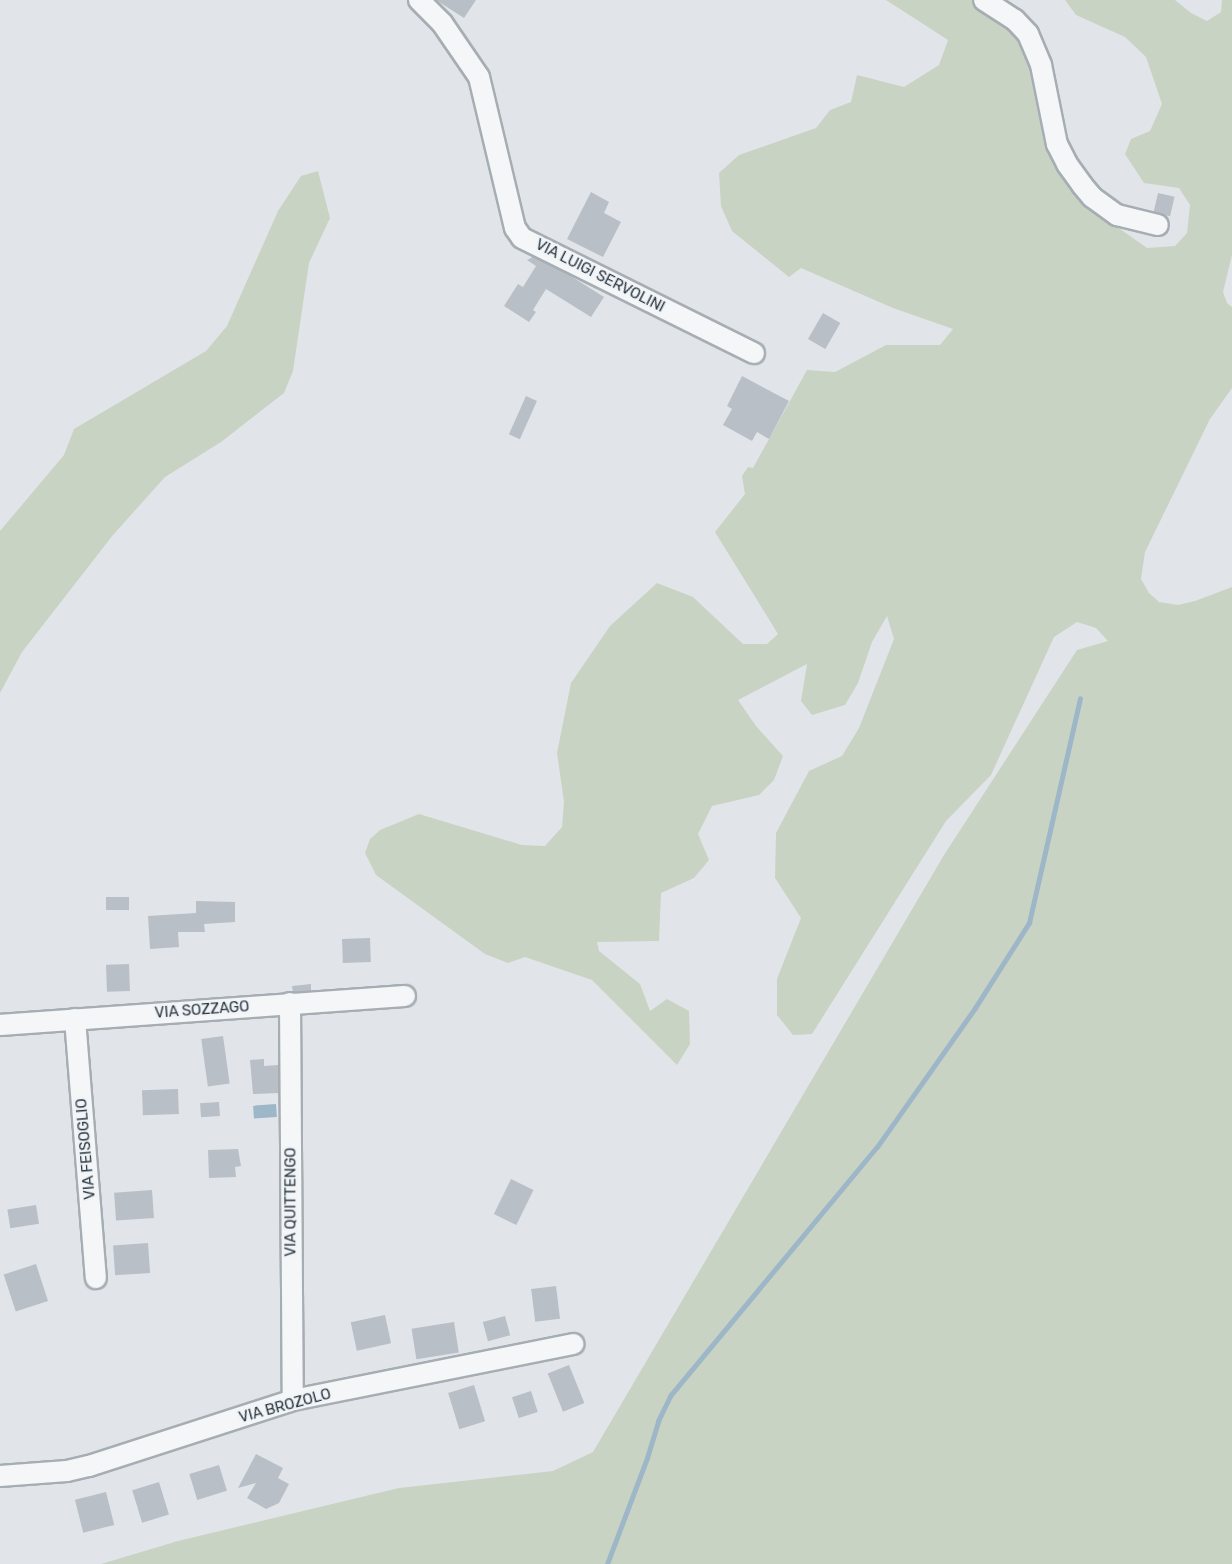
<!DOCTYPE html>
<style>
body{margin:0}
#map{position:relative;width:1232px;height:1564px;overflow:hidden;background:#e1e5e9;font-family:Rubik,sans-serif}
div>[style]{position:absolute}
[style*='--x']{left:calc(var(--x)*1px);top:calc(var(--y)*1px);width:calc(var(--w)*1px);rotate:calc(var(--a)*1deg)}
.green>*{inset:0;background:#c9d3c3}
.water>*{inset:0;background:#9db7c8;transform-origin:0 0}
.stream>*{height:4.5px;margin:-2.25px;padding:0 2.25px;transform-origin:2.25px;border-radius:2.25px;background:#9db7c8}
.building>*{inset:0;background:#b8bfc6;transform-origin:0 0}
.roads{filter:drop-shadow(2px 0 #a6adb3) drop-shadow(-2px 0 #a6adb3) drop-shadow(0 2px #a6adb3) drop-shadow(0 -2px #a6adb3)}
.minor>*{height:20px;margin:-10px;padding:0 10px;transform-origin:10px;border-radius:10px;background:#f4f6f8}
span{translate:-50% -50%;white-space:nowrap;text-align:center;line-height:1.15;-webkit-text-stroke:4.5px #f1f4f7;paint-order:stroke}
.street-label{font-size:15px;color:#2a3540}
</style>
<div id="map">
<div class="green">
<i style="clip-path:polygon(886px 0,976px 0,1026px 40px,1061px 167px,1103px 217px,1147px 248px,1175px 246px,1187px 233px,1190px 205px,1179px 188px,1144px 183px,1125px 154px,1131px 139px,1150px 131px,1162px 104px,1146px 57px,1125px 37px,1076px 15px,1065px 0,1175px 0,1191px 13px,1207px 21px,1221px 12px,1222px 0,1232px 0,1232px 255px,1223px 292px,1227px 303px,1232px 307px,1232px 388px,1210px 419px,1145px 552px,1141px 579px,1149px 593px,1159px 602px,1178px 605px,1195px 601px,1232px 587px,1232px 1564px,101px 1564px,178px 1541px,399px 1488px,553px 1471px,593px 1452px,944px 855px,1077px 650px,1108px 641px,1096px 628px,1077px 622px,1054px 637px,991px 775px,946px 821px,812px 1034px,793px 1035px,777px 1015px,777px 979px,801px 918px,775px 878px,776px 833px,809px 771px,842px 756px,859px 728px,894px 639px,887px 616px,872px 642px,858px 683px,845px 705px,812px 715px,801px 701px,807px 664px,738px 700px,756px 726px,783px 756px,774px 780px,759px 795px,712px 806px,698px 834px,709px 860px,694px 878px,661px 893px,659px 941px,597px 942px,599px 951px,640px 984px,650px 1011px,667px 999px,689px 1011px,690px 1044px,677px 1065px,592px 980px,525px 957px,508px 963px,485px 954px,376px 875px,365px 853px,370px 839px,380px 830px,419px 814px,522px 845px,545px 846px,562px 827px,564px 802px,557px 753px,571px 683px,610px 626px,657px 583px,693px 597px,743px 644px,767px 644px,778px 634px,715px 532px,745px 494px,742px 476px,748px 467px,753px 468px,807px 370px,835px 372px,886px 345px,940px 345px,953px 329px,893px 308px,801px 268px,789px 277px,732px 231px,721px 206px,719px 173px,739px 155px,816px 128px,830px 110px,851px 102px,857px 75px,904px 87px,939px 65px,948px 40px)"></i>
<i style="clip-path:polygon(318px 171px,330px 218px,309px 263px,293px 371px,284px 393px,221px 442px,165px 477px,113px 535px,22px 652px,0 693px,0 531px,64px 455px,74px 429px,206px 351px,227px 326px,278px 211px,301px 176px)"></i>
</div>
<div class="water">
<i style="left:276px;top:1104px;width:13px;height:23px;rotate:86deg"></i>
</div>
<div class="stream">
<i style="--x:607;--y:1564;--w:113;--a:-69.3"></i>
<i style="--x:647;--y:1458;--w:39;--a:-73"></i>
<i style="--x:658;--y:1421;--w:28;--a:-64"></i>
<i style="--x:670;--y:1396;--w:324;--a:-50.3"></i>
<i style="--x:877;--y:1147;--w:170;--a:-54.8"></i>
<i style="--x:975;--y:1008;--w:101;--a:-57.6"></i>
<i style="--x:1029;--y:923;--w:230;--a:-77.2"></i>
</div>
<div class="building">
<i style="clip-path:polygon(436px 0,476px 0,464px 18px)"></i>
<i style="clip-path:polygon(591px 192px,609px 202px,604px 213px,621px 222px,603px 257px,567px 239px)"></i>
<i style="left:1158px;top:193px;width:17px;height:20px;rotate:13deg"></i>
<i style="clip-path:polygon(533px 257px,569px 275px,604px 297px,591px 317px,546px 289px,533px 310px,536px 312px,529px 322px,504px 306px,518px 284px,523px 287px,536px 266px,527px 260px)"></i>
<i style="left:823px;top:313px;width:20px;height:30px;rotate:30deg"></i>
<i style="clip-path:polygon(742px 376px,789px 401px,769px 439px,757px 432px,752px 441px,723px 425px,732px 409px,727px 406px)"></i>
<i style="left:526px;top:396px;width:12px;height:42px;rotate:24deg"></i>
<i style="left:129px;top:897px;width:13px;height:23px;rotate:90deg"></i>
<i style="clip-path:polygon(196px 901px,235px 902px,235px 922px,204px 924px,205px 932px,178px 932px,179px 947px,150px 949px,148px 916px,196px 913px)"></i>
<i style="left:370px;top:938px;width:24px;height:28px;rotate:88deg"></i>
<i style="left:129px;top:964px;width:27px;height:23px;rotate:88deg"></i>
<i style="clip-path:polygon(311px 984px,311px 991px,293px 992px,292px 986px)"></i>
<i style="left:223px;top:1036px;width:48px;height:22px;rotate:82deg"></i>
<i style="clip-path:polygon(264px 1059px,264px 1066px,278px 1065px,279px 1093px,253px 1094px,250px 1060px)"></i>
<i style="left:178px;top:1089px;width:25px;height:36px;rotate:88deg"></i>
<i style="left:219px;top:1102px;width:14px;height:19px;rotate:86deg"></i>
<i style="clip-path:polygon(238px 1149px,241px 1166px,235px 1167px,236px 1177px,209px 1178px,208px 1150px)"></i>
<i style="left:511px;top:1179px;width:25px;height:39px;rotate:26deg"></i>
<i style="left:152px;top:1190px;width:28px;height:38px;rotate:86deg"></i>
<i style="left:36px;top:1205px;width:19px;height:29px;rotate:81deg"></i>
<i style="left:148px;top:1243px;width:30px;height:35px;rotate:86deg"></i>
<i style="left:36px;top:1264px;width:39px;height:34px;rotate:72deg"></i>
<i style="left:556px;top:1286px;width:33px;height:25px;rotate:83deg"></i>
<i style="left:385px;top:1315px;width:29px;height:35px;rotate:78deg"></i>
<i style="left:505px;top:1316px;width:20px;height:23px;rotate:75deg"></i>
<i style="left:454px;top:1322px;width:31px;height:43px;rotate:81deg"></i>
<i style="left:569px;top:1365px;width:41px;height:23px;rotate:68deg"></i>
<i style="left:474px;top:1385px;width:38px;height:27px;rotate:73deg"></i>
<i style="left:531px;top:1391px;width:22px;height:20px;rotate:72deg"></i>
<i style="clip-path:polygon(256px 1454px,283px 1468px,278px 1478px,289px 1484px,279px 1503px,266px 1509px,247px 1498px,256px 1483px,238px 1488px)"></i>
<i style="left:219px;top:1465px;width:27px;height:31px;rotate:73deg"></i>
<i style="left:159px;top:1482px;width:34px;height:28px;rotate:73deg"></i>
<i style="left:106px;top:1492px;width:34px;height:32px;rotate:76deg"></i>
</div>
<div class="roads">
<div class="minor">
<i style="--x:419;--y:0;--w:33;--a:45"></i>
<i style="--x:442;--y:23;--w:65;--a:55.6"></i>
<i style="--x:479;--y:77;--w:155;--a:76.6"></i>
<i style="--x:515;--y:228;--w:12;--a:55"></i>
<i style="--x:522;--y:238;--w:259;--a:26.4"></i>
<i style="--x:984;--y:0;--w:37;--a:33"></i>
<i style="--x:1015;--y:20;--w:19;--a:47"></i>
<i style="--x:1028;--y:34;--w:34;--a:67"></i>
<i style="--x:1041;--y:65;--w:81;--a:78.6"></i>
<i style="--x:1057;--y:144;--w:22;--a:63"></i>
<i style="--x:1067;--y:164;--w:26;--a:54"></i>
<i style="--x:1082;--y:185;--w:16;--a:50"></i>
<i style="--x:1092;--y:197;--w:31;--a:36"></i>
<i style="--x:1117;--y:215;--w:42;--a:13.7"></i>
<i style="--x:290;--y:1003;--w:397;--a:89.6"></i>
<i style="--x:75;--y:1019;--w:260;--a:85.4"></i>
<i style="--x:0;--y:1025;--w:406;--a:-4.1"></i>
<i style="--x:0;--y:1476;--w:67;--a:-4.3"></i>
<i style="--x:67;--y:1471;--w:23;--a:-13"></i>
<i style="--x:89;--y:1466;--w:214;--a:-17.9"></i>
<i style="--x:293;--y:1400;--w:286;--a:-11.3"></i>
</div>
</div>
<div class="street-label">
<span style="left:600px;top:276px;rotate:27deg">VIA LUIGI SERVOLINI</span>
<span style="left:202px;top:1010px;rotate:-4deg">VIA SOZZAGO</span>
<span style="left:86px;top:1149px;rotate:-95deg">VIA FEISOGLIO</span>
<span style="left:291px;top:1202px;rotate:-90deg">VIA QUITTENGO</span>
<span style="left:285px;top:1406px;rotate:-15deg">VIA BROZOLO</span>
</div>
</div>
